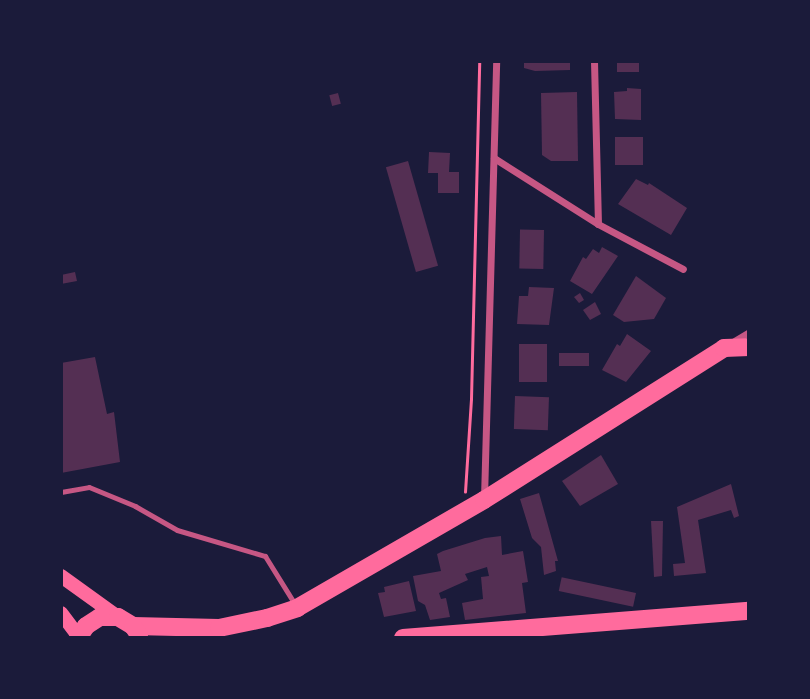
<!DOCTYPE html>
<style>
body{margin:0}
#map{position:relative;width:810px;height:699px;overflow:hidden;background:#1b1b3a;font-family:"Space Grotesk",sans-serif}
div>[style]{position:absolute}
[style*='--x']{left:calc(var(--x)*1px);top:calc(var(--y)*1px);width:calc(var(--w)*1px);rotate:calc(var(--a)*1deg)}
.building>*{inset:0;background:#542f53;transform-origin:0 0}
.path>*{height:2.5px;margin:-1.25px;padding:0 1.25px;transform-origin:1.25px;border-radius:1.25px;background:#ff6b9d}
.service>*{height:5px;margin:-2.5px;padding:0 2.5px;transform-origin:2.5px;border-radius:2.5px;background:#c65784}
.minor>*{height:7px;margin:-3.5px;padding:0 3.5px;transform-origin:3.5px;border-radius:3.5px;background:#c65784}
.secondary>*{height:14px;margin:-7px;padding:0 7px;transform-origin:7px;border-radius:7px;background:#ff6b9d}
.primary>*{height:18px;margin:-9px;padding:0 9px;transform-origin:9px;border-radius:9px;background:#ff6b9d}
span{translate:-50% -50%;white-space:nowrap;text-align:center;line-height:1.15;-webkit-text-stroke:7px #1b1b3a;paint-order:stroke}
.frame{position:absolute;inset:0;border:63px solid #1b1b3a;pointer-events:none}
</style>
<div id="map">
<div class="building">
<i style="clip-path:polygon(524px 61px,570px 61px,570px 70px,535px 71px,524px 68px)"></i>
<i style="left:617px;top:61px;width:22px;height:11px"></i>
<i style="clip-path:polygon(627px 88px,641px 89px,641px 120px,615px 119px,614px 92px,627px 91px)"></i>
<i style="clip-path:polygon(577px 92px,578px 161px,551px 161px,542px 155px,541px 93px)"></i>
<i style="left:338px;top:93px;width:11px;height:9px;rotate:75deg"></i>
<i style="left:615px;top:137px;width:28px;height:28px"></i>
<i style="clip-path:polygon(429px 152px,450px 153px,449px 172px,459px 172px,459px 193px,438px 193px,438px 173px,428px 173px)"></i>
<i style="left:408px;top:161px;width:109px;height:23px;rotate:74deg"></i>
<i style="clip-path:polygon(636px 179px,648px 185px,649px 183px,687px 208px,671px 235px,618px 204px)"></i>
<i style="left:544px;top:230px;width:39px;height:24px;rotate:91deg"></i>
<i style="clip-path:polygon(602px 247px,618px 256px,592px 294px,570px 281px,583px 257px,586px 259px,593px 249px,599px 253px)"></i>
<i style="clip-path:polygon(75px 272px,77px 281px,61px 284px,61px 275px)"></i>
<i style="clip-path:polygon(636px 276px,666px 298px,654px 319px,624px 322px,613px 315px)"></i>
<i style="clip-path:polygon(529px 287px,554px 288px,549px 325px,517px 324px,519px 296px,528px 296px)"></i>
<i style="clip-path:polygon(580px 293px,584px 300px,579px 303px,574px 297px)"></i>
<i style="clip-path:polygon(595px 302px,601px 314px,590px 320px,583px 310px)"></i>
<i style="clip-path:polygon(627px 334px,651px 351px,626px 382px,602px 370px,617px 344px,620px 346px)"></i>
<i style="left:519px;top:344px;width:28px;height:38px"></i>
<i style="left:559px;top:353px;width:30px;height:13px"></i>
<i style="clip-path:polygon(95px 357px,107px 414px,114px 412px,120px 462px,61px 473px,61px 363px)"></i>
<i style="left:515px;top:396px;width:34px;height:33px;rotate:2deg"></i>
<i style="clip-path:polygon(601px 455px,618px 484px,580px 506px,562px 481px)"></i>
<i style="clip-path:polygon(731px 484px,739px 516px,734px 518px,731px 510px,698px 520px,706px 573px,674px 576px,673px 564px,685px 563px,677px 507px)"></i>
<i style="clip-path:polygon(539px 493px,558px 561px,555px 561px,556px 571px,544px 575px,541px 547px,532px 538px,520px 499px)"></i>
<i style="clip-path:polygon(651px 521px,663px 521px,662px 576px,654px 577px)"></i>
<i style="clip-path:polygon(501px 536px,502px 555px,523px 551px,528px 582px,522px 583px,526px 613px,465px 620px,462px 603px,483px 599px,481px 577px,489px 576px,487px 567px,465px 574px,468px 580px,439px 593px,441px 599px,446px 598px,450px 617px,430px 620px,425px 605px,418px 601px,413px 576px,441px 571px,437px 554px,443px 551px,485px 538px)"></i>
<i style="clip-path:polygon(409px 581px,416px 611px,384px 617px,378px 593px,385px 592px,384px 587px)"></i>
<i style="left:636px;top:593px;width:14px;height:76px;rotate:102deg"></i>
</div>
<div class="path">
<i style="--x:465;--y:492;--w:93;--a:-86.3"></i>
<i style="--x:471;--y:399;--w:338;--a:-88.6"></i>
</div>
<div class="service">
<i style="--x:61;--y:492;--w:28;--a:-10"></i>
<i style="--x:89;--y:487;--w:50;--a:22.4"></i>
<i style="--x:135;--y:506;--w:48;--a:29.7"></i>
<i style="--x:177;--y:530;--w:92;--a:16.5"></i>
<i style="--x:265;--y:556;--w:59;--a:58.2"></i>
</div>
<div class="minor">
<i style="--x:594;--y:61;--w:163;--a:88.6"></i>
<i style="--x:494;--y:158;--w:123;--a:32.4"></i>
<i style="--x:598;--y:224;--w:96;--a:27.9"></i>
<i style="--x:731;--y:343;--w:21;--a:-31"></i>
<i style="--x:484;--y:498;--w:437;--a:-88.4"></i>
</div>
<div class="secondary">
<i style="--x:61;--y:576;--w:70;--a:35.7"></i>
<i style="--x:61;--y:613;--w:30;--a:53"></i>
</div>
<div class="primary">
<i style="--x:133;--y:626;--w:86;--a:1.3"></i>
<i style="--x:219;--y:628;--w:49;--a:-11.8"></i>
<i style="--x:267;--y:618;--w:32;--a:-18"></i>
<i style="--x:297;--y:608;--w:216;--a:-30"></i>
<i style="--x:484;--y:500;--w:284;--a:-32.3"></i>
<i style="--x:724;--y:348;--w:25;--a:-2"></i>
<i style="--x:78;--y:638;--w:14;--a:-56"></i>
<i style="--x:86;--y:626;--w:17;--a:-33"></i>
<i style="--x:100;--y:617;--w:18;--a:0"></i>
<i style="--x:118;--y:617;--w:17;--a:31"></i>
<i style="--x:133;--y:626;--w:11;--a:56"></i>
<i style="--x:403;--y:638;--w:347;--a:-4.5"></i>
</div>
<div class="frame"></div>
</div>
